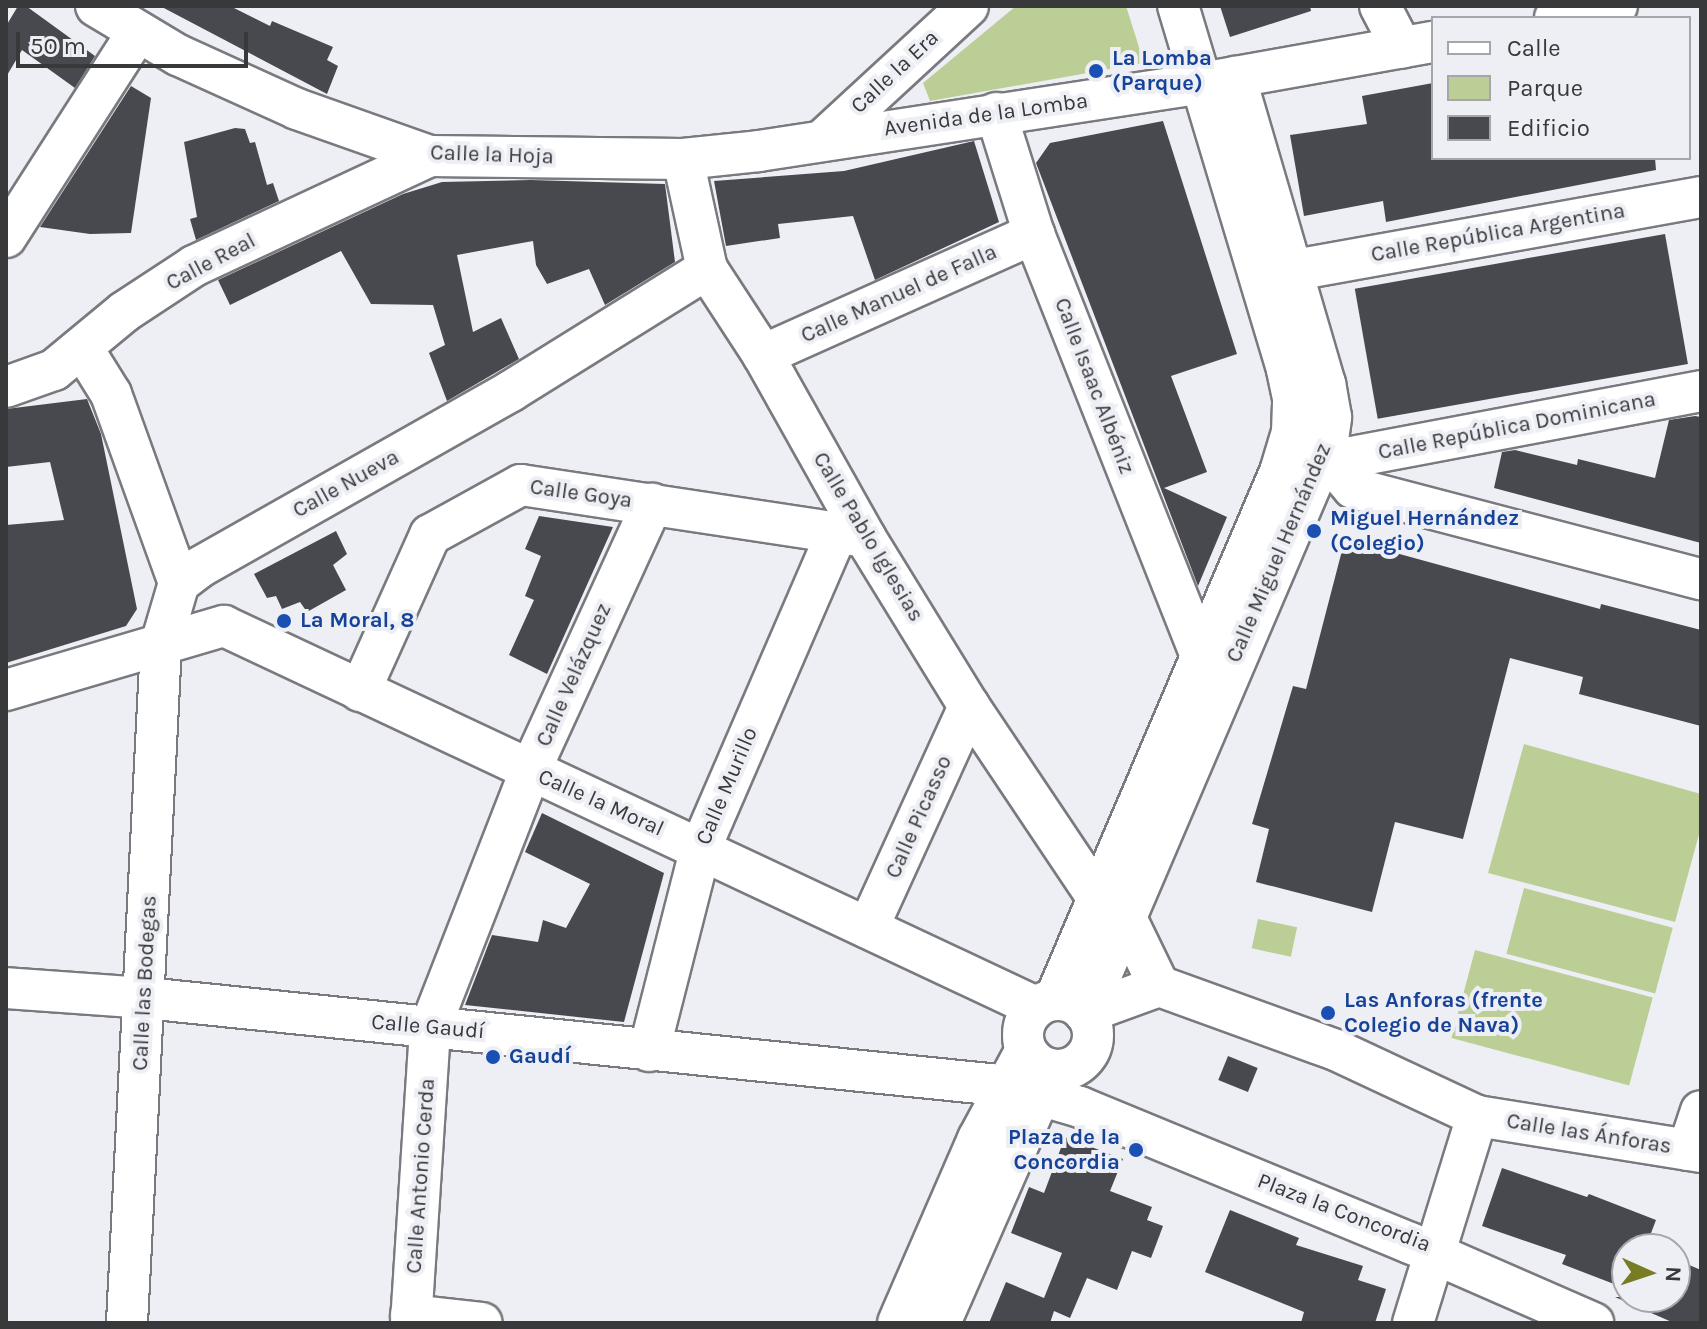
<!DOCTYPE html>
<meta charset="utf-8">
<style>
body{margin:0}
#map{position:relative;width:1707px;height:1329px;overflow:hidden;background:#eeeff5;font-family:Karla,sans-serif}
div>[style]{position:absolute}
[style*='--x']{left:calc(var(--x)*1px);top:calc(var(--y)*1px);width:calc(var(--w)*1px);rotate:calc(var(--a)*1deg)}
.green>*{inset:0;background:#bbce96;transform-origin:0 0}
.building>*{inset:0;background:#48494e;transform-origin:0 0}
.roads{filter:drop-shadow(2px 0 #797a7f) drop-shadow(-2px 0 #797a7f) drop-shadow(0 2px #797a7f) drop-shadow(0 -2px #797a7f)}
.minor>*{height:40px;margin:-20px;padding:0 20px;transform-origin:20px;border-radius:20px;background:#fff}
.minor>.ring{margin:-20px;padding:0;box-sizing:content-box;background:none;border:40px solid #fff;border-radius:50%}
.dots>*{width:22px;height:22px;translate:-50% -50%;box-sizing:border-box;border:4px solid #eeeff5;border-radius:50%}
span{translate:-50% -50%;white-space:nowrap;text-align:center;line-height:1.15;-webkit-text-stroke:8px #eeeff5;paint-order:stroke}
.transit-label{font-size:22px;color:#164399;font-weight:700}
.left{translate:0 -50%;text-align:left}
.right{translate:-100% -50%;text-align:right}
.street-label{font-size:22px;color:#38393b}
.frame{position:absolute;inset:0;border:8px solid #38393b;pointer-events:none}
.legend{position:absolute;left:1431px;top:16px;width:260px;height:144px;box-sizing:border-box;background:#eeeff5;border:2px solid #a5a6ab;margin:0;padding:10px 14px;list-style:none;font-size:24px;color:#38393b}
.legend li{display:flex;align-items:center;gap:16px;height:40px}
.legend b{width:40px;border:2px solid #a5a6ab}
.north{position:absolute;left:1611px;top:1233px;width:80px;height:80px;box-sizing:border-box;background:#eeeff5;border:2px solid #a5a6ab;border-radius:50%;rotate:93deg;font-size:22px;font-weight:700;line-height:32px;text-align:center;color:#38393b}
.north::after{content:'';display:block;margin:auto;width:28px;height:36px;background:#777c25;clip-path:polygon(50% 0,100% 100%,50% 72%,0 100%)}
.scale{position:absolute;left:16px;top:32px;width:232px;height:36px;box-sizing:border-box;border:4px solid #38393b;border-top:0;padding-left:10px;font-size:24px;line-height:28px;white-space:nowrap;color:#38393b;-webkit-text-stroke:6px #eeeff5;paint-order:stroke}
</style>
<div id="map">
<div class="green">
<i style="clip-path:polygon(1016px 6px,1126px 6px,1144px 63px,930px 101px,923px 83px)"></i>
<i style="clip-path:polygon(1524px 744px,1701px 794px,1701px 827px,1675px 922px,1488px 873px)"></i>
<i style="left:1524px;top:888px;width:154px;height:68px;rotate:15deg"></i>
<i style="left:1258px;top:919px;width:40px;height:30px;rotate:12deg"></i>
<i style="left:1475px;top:950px;width:184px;height:91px;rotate:15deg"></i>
</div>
<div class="building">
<i style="clip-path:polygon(18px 6px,26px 6px,95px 56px,75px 88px,22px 50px,6px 77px,6px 26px)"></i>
<i style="clip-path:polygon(160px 6px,230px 6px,270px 26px,272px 21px,333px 47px,327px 60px,338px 66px,327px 94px)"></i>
<i style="clip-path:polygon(1220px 6px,1310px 6px,1311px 11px,1230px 37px)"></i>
<i style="clip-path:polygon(1433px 83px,1433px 158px,1655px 158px,1656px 170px,1386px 222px,1383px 201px,1304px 216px,1290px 135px,1367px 124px,1362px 96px)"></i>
<i style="clip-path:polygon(131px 86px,151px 98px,131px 233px,90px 234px,40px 227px)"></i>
<i style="clip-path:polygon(1163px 121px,1237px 354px,1171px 376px,1207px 472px,1164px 488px,1227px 517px,1198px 586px,1036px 163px,1050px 143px)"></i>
<i style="clip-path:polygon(235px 128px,245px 129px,250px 143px,255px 142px,267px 185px,273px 183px,279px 201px,196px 240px,190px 219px,197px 217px,184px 142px)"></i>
<i style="clip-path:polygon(974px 141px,999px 222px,875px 280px,853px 216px,778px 224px,780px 238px,726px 246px,714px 181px,844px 171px)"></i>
<i style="clip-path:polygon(531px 180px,665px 184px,675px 262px,605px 305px,589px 269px,547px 284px,536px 265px,533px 241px,457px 255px,473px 332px,501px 318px,519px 359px,447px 401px,429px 353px,445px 345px,433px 305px,371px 304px,341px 251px,230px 305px,218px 280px,403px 194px,442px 182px)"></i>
<i style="left:1665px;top:234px;width:132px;height:315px;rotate:80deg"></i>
<i style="clip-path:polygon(87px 399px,101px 434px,137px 609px,126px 626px,6px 663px,6px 525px,64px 520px,50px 462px,6px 467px,6px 409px)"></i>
<i style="clip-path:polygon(1695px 416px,1701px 417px,1701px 543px,1494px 488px,1502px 452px,1515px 450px,1577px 465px,1578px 459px,1655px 478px,1669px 420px)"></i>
<i style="clip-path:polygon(539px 516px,613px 527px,547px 674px,509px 655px,534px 600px,525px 596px,541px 556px,525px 549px)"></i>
<i style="clip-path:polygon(336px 531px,347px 554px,333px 565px,346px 590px,307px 612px,300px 602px,282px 609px,276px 596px,267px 598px,254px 574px)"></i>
<i style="clip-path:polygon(1345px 539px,1600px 609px,1601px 604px,1701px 630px,1701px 726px,1579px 694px,1583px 677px,1510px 658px,1463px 839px,1395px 822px,1372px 912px,1256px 882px,1269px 829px,1252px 824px,1293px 686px,1306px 689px)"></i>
<i style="clip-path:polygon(542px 813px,664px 873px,624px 1022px,465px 1005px,492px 935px,538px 942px,543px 920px,566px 928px,590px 884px,525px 852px)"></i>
<i style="left:1228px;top:1056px;width:32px;height:26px;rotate:22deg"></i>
<i style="clip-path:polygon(1065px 1137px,1123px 1159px,1110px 1191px,1152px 1207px,1147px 1220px,1163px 1226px,1151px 1258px,1132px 1251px,1117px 1290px,1087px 1278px,1070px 1318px,1054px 1311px,1050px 1323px,989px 1323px,1006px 1282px,1044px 1298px,1062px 1253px,1011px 1233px,1029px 1187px,1044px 1193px)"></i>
<i style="clip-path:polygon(1502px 1168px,1587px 1197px,1589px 1194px,1656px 1220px,1645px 1249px,1627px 1249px,1627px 1289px,1562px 1264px,1566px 1255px,1482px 1226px)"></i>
<i style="clip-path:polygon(1230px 1210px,1299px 1238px,1296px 1245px,1363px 1266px,1358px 1280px,1386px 1289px,1375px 1323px,1301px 1323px,1304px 1312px,1205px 1272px)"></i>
<i style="clip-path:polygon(1675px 1259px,1701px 1270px,1701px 1323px,1674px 1323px,1615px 1297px,1675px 1297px)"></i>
</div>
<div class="roads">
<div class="minor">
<i style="--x:96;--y:6;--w:96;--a:30.9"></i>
<i style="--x:178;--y:55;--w:131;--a:24.4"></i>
<i style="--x:297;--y:109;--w:141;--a:19.5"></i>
<i style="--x:430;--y:156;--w:253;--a:0.7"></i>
<i style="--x:683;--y:159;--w:76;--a:-6"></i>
<i style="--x:759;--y:151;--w:448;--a:-8.7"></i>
<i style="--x:1202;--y:83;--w:235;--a:-10.1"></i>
<i style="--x:1380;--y:6;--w:47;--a:62.4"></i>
<i style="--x:1555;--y:18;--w:63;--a:-11"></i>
<i style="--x:996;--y:113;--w:127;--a:72.6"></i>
<i style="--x:1034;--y:234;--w:453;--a:68.4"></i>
<i style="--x:823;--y:140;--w:197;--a:-42.7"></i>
<i style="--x:683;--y:159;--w:113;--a:77.7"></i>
<i style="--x:707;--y:269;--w:103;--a:56.9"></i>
<i style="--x:763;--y:355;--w:209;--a:60.7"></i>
<i style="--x:865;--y:537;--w:198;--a:58.4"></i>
<i style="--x:969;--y:706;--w:229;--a:56.2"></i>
<i style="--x:6;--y:237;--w:242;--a:-57.3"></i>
<i style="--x:1295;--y:270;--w:413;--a:-10.2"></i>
<i style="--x:83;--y:349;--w:53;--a:58.1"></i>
<i style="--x:111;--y:394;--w:201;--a:70.2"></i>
<i style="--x:763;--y:355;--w:297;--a:-24.1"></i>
<i style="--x:6;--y:387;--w:51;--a:-19.5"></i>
<i style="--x:54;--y:370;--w:91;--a:-39.6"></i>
<i style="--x:124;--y:312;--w:84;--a:-33.3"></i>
<i style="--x:194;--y:266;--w:260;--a:-25"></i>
<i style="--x:1320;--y:468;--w:22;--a:16"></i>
<i style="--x:1341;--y:474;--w:18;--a:49"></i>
<i style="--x:1353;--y:488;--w:360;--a:14.7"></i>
<i style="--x:1341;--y:474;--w:20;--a:-57"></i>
<i style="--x:1352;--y:457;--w:355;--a:-10.7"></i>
<i style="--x:6;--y:690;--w:227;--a:-16.4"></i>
<i style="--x:224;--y:626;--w:897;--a:25.14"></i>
<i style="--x:360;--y:691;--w:171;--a:-65.8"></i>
<i style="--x:430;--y:535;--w:104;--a:-28.8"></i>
<i style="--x:521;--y:485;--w:348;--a:8.6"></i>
<i style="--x:1125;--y:916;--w:78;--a:64.1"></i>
<i style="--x:868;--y:928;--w:244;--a:-65.5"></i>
<i style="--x:6;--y:988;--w:139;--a:4.1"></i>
<i style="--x:145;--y:998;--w:867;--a:5.82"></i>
<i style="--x:1008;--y:1086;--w:75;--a:16.3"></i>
<i style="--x:1080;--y:1107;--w:357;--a:22.4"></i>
<i style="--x:1410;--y:1243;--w:200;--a:23.6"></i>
<i style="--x:1055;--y:999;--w:573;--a:-66.88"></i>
<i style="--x:1280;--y:472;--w:42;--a:-73.3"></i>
<i style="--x:1292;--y:432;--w:34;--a:-88"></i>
<i style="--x:1293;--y:398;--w:30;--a:-102"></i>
<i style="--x:1287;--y:369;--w:379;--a:-106.7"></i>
<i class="ring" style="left:1023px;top:1000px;width:30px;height:30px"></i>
<i style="--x:1085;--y:1013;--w:616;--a:-66.85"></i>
<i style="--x:1327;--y:447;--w:30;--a:-82"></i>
<i style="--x:1331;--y:417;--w:34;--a:-100"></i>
<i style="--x:1325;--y:384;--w:320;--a:-106.3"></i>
<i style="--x:1085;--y:1013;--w:79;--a:-20"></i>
<i style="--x:1159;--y:986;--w:188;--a:19.9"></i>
<i style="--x:1336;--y:1050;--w:156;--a:25.1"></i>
<i style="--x:1477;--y:1116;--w:227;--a:9.1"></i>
<i style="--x:649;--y:1051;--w:211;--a:-75.7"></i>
<i style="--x:701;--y:847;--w:342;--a:-66.6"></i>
<i style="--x:1688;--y:1150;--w:41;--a:-71.6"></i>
<i style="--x:411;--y:1315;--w:71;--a:6.4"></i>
<i style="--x:127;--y:1323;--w:680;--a:-87.13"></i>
<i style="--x:161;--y:644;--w:64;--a:-73.6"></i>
<i style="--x:179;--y:583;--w:26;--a:-37"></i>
<i style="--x:200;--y:567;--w:357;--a:-29.5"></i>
<i style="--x:511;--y:391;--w:231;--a:-31.9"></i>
<i style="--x:411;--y:1323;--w:296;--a:-86.3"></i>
<i style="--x:430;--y:1028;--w:276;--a:-68.7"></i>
<i style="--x:530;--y:771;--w:294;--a:-65.4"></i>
<i style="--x:898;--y:1323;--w:201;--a:-66.5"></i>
<i style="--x:978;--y:1139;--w:101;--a:-61.7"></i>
<i style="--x:940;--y:1323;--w:276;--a:-66.3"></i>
<i style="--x:1413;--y:1323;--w:217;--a:-72.8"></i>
</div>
</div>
<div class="dots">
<i style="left:1096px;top:71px;background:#1a4fb4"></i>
<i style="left:1314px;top:531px;background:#1a4fb4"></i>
<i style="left:284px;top:621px;background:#1a4fb4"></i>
<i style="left:1328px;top:1013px;background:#1a4fb4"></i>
<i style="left:493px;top:1057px;background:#1a4fb4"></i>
<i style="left:1136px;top:1150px;background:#1a4fb4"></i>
</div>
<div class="transit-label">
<span class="left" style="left:1112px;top:71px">La Lomba<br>(Parque)</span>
<span class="left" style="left:1330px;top:531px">Miguel Hernández<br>(Colegio)</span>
<span class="left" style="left:300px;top:621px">La Moral, 8</span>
<span class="left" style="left:1344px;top:1013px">Las Anforas (frente<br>Colegio de Nava)</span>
<span class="left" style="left:509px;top:1057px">Gaudí</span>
<span class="right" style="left:1120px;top:1150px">Plaza de la<br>Concordia</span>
</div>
<div class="street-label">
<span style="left:895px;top:72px;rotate:-43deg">Calle la Era</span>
<span style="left:986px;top:115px;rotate:-8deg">Avenida de la Lomba</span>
<span style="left:492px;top:155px;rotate:2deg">Calle la Hoja</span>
<span style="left:1498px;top:233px;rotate:-10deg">Calle República Argentina</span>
<span style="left:211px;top:262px;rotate:-28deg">Calle Real</span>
<span style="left:899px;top:294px;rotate:-24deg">Calle Manuel de Falla</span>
<span style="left:1094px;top:386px;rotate:69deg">Calle Isaac Albéniz</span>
<span style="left:1517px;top:426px;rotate:-11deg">Calle República Dominicana</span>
<span style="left:346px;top:484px;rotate:-29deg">Calle Nueva</span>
<span style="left:581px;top:494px;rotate:8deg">Calle Goya</span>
<span style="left:868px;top:537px;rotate:59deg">Calle Pablo Iglesias</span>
<span style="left:1279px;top:553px;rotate:-67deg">Calle Miguel Hernández</span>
<span style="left:574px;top:675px;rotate:-66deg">Calle Velázquez</span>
<span style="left:727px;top:786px;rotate:-67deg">Calle Murillo</span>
<span style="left:601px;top:803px;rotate:24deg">Calle la Moral</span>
<span style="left:919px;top:817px;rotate:-66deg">Calle Picasso</span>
<span style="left:145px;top:983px;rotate:-87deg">Calle las Bodegas</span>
<span style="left:428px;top:1027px;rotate:5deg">Calle Gaudí</span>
<span style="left:1589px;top:1134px;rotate:9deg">Calle las Ánforas</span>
<span style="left:421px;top:1176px;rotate:-86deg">Calle Antonio Cerda</span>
<span style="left:1344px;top:1213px;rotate:21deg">Plaza la Concordia</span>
</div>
<div class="frame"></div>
<ul class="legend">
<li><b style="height:10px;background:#fff"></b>Calle</li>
<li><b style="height:22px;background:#bbce96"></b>Parque</li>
<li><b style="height:22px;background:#48494e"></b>Edificio</li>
</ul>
<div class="north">N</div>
<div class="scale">50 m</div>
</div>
